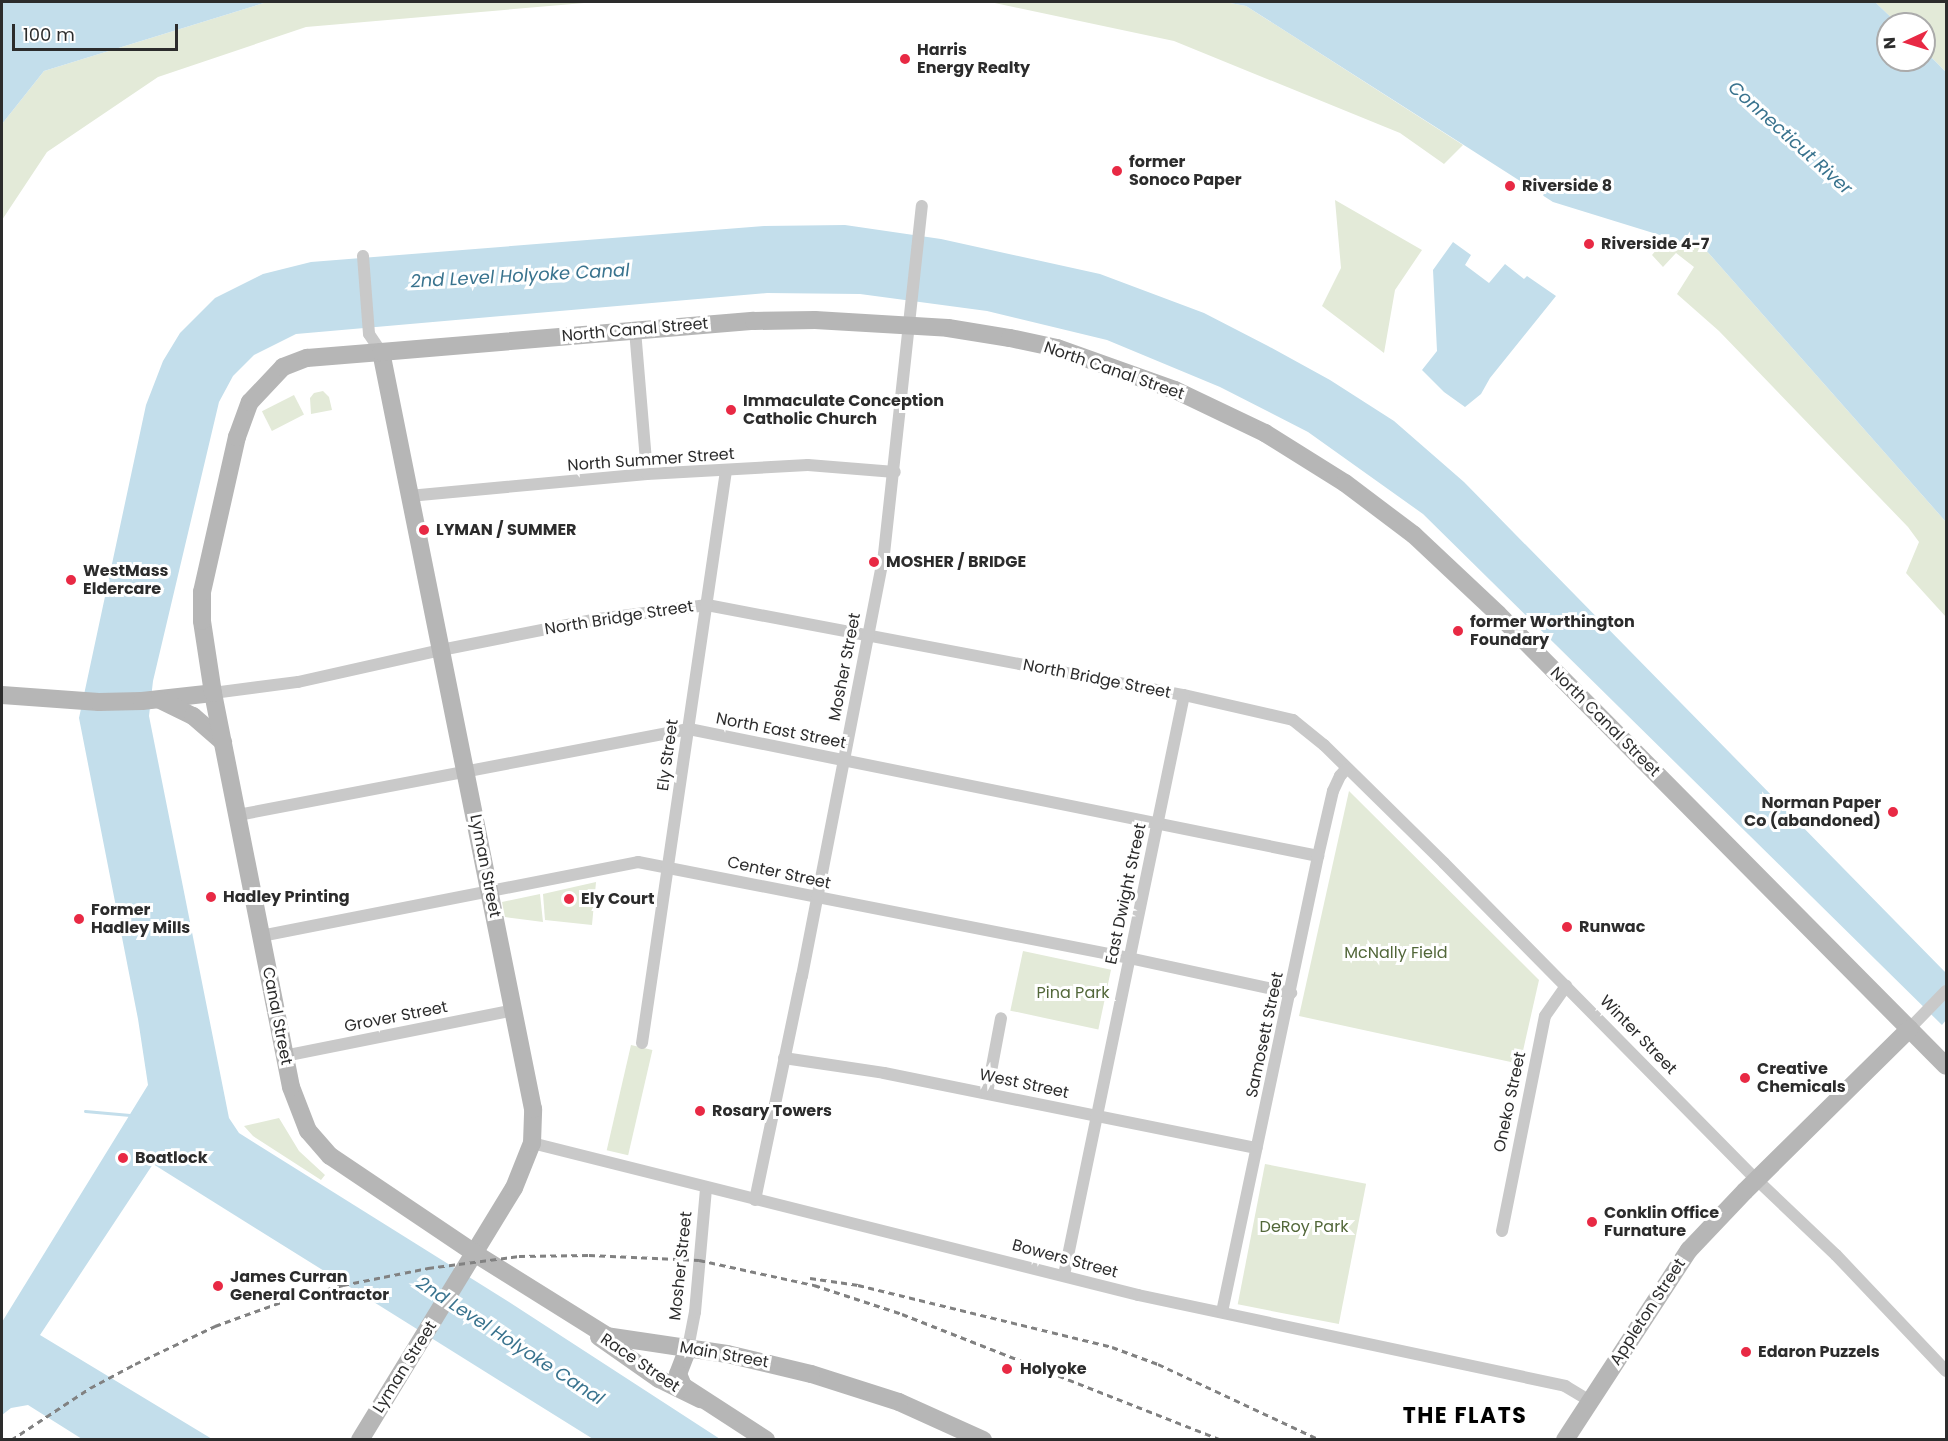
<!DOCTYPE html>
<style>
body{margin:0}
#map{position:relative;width:1948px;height:1441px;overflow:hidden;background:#fff;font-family:Poppins,sans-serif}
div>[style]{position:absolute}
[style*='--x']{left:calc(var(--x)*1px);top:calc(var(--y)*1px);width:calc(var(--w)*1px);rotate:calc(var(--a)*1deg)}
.green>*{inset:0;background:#e3ead8;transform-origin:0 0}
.water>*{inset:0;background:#c3deeb}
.stream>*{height:3px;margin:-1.5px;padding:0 1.5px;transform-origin:1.5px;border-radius:1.5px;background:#c3deeb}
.street>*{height:12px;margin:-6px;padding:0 6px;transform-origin:6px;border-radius:6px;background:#c9c9c9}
.secondary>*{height:18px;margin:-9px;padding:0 9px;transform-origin:9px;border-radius:9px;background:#b6b6b6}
.rail>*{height:3px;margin-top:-1.5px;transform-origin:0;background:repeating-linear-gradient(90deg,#818181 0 6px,transparent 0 10.5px)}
.dots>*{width:16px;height:16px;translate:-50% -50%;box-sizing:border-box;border:3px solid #fff;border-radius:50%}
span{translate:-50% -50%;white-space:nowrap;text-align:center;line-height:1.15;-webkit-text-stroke:6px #fff;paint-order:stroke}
.poi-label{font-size:16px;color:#2c2c2c;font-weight:700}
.left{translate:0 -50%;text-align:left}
.right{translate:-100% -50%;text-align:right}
.street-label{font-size:16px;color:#2c2c2c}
.park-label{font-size:16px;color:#526739}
.water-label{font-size:18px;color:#39738e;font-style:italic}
.district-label{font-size:22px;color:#000;font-weight:700;letter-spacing:1.5px}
.frame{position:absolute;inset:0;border:3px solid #2c2c2c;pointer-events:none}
.north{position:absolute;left:1876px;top:12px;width:60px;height:60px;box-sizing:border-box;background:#fff;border:2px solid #ababab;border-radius:50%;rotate:266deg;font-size:16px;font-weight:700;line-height:24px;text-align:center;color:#2c2c2c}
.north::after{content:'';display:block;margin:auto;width:21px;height:27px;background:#e82944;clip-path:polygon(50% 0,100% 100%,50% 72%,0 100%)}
.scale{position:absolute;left:12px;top:24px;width:166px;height:27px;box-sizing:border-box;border:3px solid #2c2c2c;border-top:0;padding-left:8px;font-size:18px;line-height:21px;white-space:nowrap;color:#2c2c2c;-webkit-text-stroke:4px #fff;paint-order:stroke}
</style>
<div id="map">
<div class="green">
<i style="clip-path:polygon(267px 2px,596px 2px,306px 27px,158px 77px,47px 152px,2px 220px,2px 124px,44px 71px)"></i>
<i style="clip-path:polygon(990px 2px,1225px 2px,1246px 6px,1463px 145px,1444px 164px,1400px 133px,1174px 41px)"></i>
<i style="clip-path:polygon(1875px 2px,1946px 2px,1946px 72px,1924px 50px,1924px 24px,1898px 24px)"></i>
<i style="clip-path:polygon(1335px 200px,1422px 250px,1395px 290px,1384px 353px,1322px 306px,1341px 268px)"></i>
<i style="clip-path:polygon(1667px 237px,1705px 249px,1946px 522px,1946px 617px,1906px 573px,1919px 542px,1908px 527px,1719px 331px,1677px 294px,1694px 267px,1676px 253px,1663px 267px,1652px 255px)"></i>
<i style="clip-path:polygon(323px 391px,329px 397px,332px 410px,311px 414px,310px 398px,314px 393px)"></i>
<i style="left:294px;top:395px;width:22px;height:36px;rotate:63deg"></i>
<i style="clip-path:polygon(1349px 791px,1539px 980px,1520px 1064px,1299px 1016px)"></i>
<i style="clip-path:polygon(596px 882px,592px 925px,545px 920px,543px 894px)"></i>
<i style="clip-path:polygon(540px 894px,543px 922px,505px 917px,502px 902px)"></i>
<i style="left:1023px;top:951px;width:90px;height:61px;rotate:12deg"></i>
<i style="left:631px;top:1045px;width:22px;height:108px;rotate:13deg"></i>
<i style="clip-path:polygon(279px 1118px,299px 1151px,325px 1175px,321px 1180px,253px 1136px,244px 1126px)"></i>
<i style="left:1265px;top:1164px;width:103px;height:143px;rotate:11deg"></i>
</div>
<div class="water">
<i style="clip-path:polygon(2px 2px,267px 2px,44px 71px,2px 124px)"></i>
<i style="clip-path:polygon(1225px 2px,1875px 2px,1898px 24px,1888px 24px,1888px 60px,1924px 60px,1924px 50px,1946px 72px,1946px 522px,1705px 249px,1553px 202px,1246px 6px)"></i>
<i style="clip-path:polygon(845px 225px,941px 239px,1100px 274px,1204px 313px,1268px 346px,1330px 380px,1394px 421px,1464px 482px,1946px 973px,1946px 1020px,1942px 1025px,1423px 514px,1308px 432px,1220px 387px,1107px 340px,987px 311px,860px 294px,767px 293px,296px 334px,254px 355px,233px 376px,219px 402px,153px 681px,149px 716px,229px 1118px,239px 1133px,509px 1302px,720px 1439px,593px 1439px,153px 1164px,40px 1335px,212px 1439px,82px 1439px,28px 1405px,11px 1408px,2px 1415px,2px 1322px,148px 1085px,138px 1019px,79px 718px,146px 405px,163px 361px,180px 333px,215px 298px,263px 274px,311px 262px,764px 226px)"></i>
<i style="clip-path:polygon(1453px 242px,1471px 255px,1465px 265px,1489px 283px,1505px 264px,1524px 279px,1527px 276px,1556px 296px,1490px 378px,1481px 394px,1465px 407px,1444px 392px,1422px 370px,1437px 351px,1433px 270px)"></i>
</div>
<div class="stream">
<i style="--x:85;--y:1111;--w:45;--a:5.1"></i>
</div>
<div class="street">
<i style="--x:363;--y:256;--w:78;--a:85.6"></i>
<i style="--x:369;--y:334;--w:22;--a:56"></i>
<i style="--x:635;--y:330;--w:144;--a:85.2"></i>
<i style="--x:409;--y:496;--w:239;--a:-5.3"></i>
<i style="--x:647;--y:474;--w:161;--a:-3.2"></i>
<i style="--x:808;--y:465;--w:87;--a:4.6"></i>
<i style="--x:213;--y:693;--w:86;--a:-7.4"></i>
<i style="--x:298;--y:682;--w:147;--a:-12.6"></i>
<i style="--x:441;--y:650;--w:160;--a:-11.2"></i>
<i style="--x:598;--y:619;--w:110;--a:-7.3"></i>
<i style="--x:707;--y:605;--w:485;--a:10.7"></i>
<i style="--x:1184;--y:695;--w:112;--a:12.9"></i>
<i style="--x:1293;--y:720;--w:40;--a:39"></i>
<i style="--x:1324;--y:745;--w:168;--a:44.5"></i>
<i style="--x:1444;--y:863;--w:445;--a:45.4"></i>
<i style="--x:1757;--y:1180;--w:109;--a:43.5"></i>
<i style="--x:1836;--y:1255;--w:160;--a:46.5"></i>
<i style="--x:238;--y:815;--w:459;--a:-10.8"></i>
<i style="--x:689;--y:729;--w:642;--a:11.41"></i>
<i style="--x:261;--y:936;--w:384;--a:-11.1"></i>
<i style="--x:638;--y:862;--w:500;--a:11.06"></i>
<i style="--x:1129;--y:958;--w:166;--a:12.2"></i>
<i style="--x:1909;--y:1029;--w:53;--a:-45.8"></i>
<i style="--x:642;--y:1043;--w:578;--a:-81.65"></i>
<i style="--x:284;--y:1056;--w:235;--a:-11.3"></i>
<i style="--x:784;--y:1058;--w:101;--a:8.5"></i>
<i style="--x:884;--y:1073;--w:380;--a:11.4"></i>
<i style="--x:987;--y:1093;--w:76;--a:-79.4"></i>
<i style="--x:532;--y:1143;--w:625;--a:14.08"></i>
<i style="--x:1138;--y:1295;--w:437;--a:12"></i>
<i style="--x:1565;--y:1386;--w:29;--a:31"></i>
<i style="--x:755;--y:1200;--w:229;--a:-78.2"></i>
<i style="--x:802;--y:976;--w:430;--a:-79"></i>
<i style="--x:884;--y:554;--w:350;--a:-83.8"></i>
<i style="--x:1502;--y:1231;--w:219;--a:-78.7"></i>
<i style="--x:1545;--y:1016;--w:37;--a:-55"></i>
<i style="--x:1064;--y:1275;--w:592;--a:-78.31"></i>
<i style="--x:1222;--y:1312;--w:466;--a:-78.1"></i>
<i style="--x:1318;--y:856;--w:67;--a:-77"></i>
<i style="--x:1333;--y:791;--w:17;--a:-65"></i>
<i style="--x:1340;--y:776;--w:9;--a:-49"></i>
<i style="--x:688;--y:1348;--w:37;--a:-79"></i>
<i style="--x:695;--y:1312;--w:124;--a:-84.9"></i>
</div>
<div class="secondary">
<i style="--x:2;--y:695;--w:97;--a:4.1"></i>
<i style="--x:99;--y:702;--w:43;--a:-1.3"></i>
<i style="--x:142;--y:701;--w:71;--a:-6.4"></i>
<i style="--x:160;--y:700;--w:37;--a:26"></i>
<i style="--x:193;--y:716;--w:40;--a:41"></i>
<i style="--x:599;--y:1337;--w:73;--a:35"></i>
<i style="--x:659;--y:1379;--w:46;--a:26"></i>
<i style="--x:688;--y:1348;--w:28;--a:111"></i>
<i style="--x:678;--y:1374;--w:13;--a:67"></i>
<i style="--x:683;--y:1386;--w:99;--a:33"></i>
<i style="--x:360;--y:1440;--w:295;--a:-58.6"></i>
<i style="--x:514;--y:1188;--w:48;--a:-68.2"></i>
<i style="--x:532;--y:1143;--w:34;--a:-88"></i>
<i style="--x:533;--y:1109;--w:772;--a:-101.35"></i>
<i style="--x:983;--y:1440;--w:92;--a:-155.7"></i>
<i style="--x:899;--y:1402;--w:92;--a:-162.3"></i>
<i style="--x:811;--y:1374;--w:86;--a:-166.6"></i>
<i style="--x:727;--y:1354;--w:121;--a:-171.5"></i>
<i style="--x:607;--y:1336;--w:155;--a:-148"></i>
<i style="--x:476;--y:1254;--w:176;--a:-146.1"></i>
<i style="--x:330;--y:1156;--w:33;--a:-131"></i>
<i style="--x:308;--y:1131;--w:47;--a:-111.1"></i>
<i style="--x:291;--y:1087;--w:402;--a:-101.2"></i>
<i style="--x:213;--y:693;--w:73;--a:-98.7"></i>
<i style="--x:202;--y:621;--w:29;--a:-90"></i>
<i style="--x:202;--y:592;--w:159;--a:-77.3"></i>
<i style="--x:237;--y:437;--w:37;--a:-70"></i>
<i style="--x:250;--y:402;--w:48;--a:-46.7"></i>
<i style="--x:283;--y:367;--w:26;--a:-21"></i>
<i style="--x:307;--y:358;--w:74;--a:-4.6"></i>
<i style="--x:381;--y:352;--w:374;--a:-4.8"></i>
<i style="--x:754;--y:321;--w:61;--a:-0.9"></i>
<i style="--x:815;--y:320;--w:133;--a:3.4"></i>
<i style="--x:948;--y:328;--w:63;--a:9.2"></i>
<i style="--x:1010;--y:338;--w:48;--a:12"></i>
<i style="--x:1057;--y:348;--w:125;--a:19.6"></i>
<i style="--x:1175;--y:390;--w:100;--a:25.5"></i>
<i style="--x:1265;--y:433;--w:94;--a:32"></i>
<i style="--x:1345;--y:483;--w:86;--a:37"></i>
<i style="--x:1414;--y:535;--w:115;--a:43.2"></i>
<i style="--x:1498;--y:614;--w:636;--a:45.25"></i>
<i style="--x:1565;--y:1440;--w:227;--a:-56.9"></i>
<i style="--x:1689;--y:1250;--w:81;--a:-46.5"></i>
<i style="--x:1745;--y:1191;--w:231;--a:-44.6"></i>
</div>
<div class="rail">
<i style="--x:810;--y:1278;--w:49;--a:8.3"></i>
<i style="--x:858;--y:1285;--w:261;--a:13.7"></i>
<i style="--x:1112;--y:1347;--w:49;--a:20.3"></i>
<i style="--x:1158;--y:1364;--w:179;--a:25.1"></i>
<i style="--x:11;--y:1440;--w:95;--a:-33.4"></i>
<i style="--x:90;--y:1388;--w:51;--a:-28.1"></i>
<i style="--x:135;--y:1364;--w:89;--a:-25.4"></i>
<i style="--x:215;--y:1326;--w:77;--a:-19.9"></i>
<i style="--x:287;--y:1300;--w:58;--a:-15"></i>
<i style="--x:343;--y:1285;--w:87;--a:-11.3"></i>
<i style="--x:428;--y:1268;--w:92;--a:-7.5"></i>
<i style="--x:519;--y:1256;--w:70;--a:-0.8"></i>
<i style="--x:589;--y:1255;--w:110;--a:2.6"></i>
<i style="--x:699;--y:1260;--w:118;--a:12.3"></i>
<i style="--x:814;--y:1285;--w:93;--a:18.2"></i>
<i style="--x:902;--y:1314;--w:344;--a:21.5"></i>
</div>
<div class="dots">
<i style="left:905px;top:59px;background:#e82944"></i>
<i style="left:1117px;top:171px;background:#e82944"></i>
<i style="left:1510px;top:186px;background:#e82944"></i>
<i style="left:1589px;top:244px;background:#e82944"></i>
<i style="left:731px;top:410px;background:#e82944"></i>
<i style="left:424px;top:530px;background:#e82944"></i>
<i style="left:874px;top:562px;background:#e82944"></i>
<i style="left:71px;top:580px;background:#e82944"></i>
<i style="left:1458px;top:631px;background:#e82944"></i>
<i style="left:1893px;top:812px;background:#e82944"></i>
<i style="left:211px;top:897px;background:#e82944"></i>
<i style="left:569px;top:899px;background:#e82944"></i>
<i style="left:79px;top:919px;background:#e82944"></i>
<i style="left:1567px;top:927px;background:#e82944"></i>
<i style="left:1745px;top:1078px;background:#e82944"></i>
<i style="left:700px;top:1111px;background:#e82944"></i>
<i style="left:123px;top:1158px;background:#e82944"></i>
<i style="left:1592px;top:1222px;background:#e82944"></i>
<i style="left:218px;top:1286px;background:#e82944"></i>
<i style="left:1746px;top:1352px;background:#e82944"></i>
<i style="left:1007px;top:1369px;background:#e82944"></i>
</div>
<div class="poi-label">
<span class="left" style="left:917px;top:59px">Harris<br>Energy Realty</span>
<span class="left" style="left:1129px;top:171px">former<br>Sonoco Paper</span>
<span class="left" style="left:1522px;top:186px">Riverside 8</span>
<span class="left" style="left:1601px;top:244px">Riverside 4-7</span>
<span class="left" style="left:743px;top:410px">Immaculate Conception<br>Catholic Church</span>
<span class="left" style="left:436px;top:530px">LYMAN / SUMMER</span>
<span class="left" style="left:886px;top:562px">MOSHER / BRIDGE</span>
<span class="left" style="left:83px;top:580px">WestMass<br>Eldercare</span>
<span class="left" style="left:1470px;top:631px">former Worthington<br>Foundary</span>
<span class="right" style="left:1881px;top:812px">Norman Paper<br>Co (abandoned)</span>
<span class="left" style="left:223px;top:897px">Hadley Printing</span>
<span class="left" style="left:581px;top:899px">Ely Court</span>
<span class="left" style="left:91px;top:919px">Former<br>Hadley Mills</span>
<span class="left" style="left:1579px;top:927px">Runwac</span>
<span class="left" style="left:1757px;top:1078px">Creative<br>Chemicals</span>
<span class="left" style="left:712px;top:1111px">Rosary Towers</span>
<span class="left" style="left:135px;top:1158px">Boatlock</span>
<span class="left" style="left:1604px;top:1222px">Conklin Office<br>Furnature</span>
<span class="left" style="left:230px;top:1286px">James Curran<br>General Contractor</span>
<span class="left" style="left:1758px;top:1352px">Edaron Puzzels</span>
<span class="left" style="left:1020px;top:1369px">Holyoke</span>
</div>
<div class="street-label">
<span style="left:635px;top:330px;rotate:-5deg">North Canal Street</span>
<span style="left:1114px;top:371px;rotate:19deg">North Canal Street</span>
<span style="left:651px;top:460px;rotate:-4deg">North Summer Street</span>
<span style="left:619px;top:618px;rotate:-9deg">North Bridge Street</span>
<span style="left:845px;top:667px;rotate:-79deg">Mosher Street</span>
<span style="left:1097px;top:679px;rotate:11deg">North Bridge Street</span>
<span style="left:1605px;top:722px;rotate:45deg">North Canal Street</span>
<span style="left:781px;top:731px;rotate:11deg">North East Street</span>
<span style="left:668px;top:755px;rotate:-82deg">Ely Street</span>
<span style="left:485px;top:866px;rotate:79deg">Lyman Street</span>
<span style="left:779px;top:873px;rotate:12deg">Center Street</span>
<span style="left:1126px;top:894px;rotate:-78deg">East Dwight Street</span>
<span style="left:277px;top:1016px;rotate:79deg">Canal Street</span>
<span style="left:396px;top:1017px;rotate:-11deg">Grover Street</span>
<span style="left:1265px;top:1035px;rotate:-78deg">Samosett Street</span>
<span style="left:1638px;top:1035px;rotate:46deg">Winter Street</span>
<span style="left:1024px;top:1084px;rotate:12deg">West Street</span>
<span style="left:1510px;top:1102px;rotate:-78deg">Oneko Street</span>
<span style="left:1065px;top:1259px;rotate:15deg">Bowers Street</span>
<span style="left:681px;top:1266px;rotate:-84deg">Mosher Street</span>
<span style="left:1648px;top:1312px;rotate:-57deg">Appleton Street</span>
<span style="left:724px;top:1355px;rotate:10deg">Main Street</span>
<span style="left:640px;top:1363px;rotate:34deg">Race Street</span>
<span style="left:405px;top:1367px;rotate:-58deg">Lyman Street</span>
</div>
<div class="park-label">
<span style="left:1396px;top:953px">McNally Field</span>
<span style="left:1073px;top:993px">Pina Park</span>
<span style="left:1304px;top:1227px">DeRoy Park</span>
</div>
<div class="water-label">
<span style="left:1790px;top:138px;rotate:42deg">Connecticut River</span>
<span style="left:520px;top:276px;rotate:-3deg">2nd Level Holyoke Canal</span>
<span style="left:510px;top:1341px;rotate:33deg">2nd Level Holyoke Canal</span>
</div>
<div class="district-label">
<span style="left:1465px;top:1416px">THE FLATS</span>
</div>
<div class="frame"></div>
<div class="north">N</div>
<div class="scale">100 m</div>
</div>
